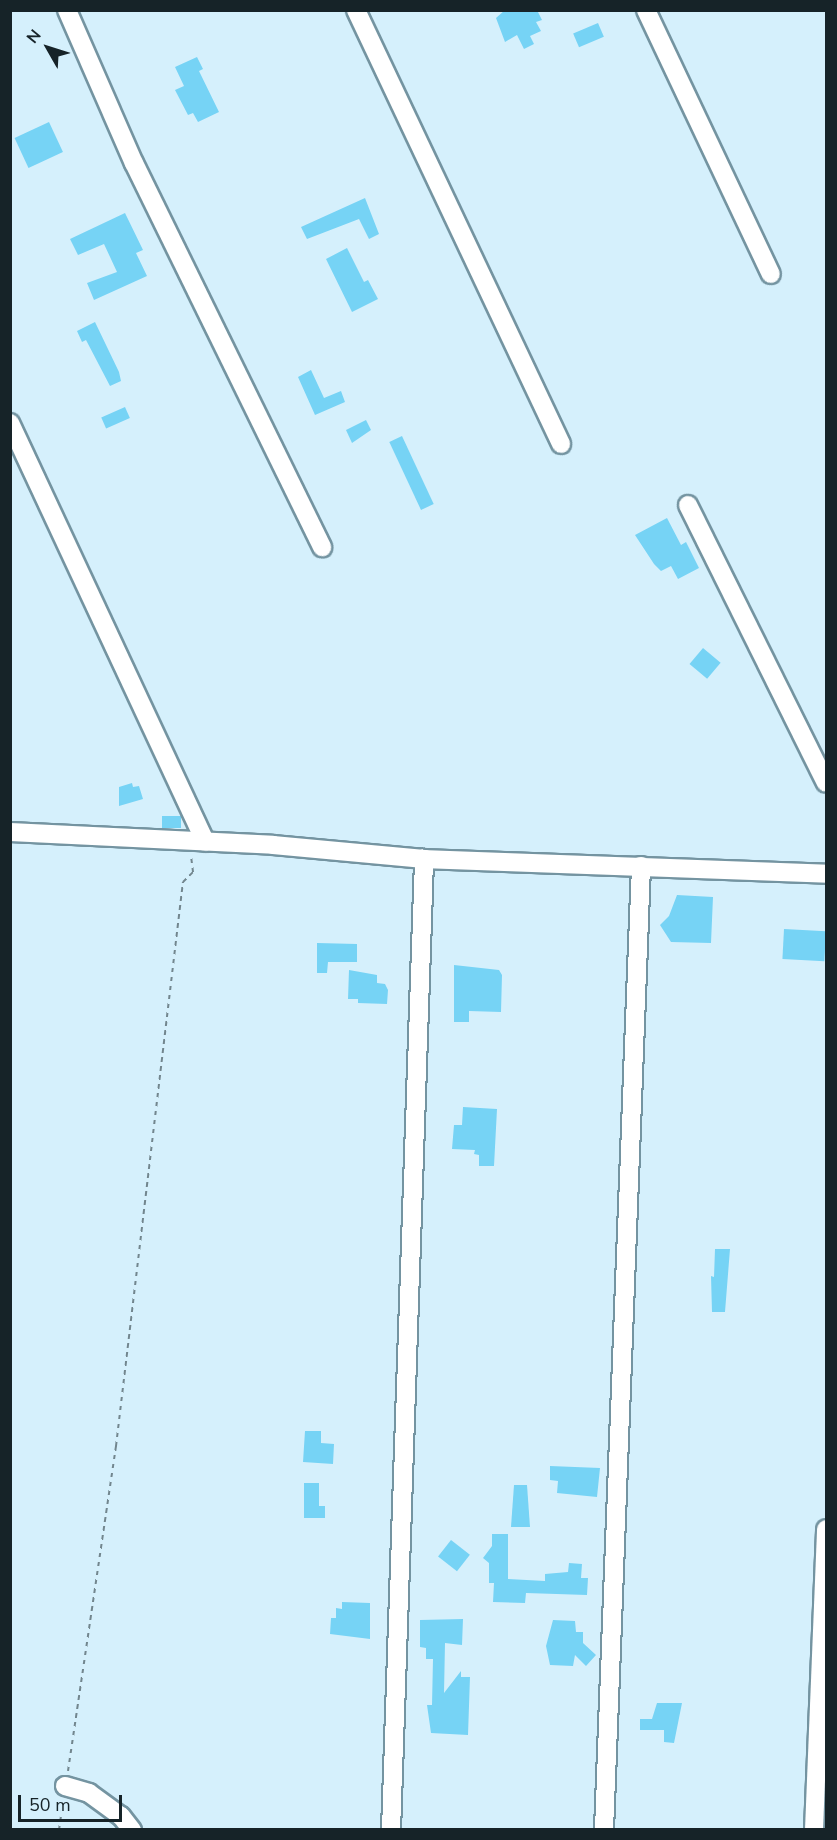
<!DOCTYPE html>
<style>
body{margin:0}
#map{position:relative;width:837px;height:1840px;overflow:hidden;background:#d5f0fc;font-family:"Nunito Sans",sans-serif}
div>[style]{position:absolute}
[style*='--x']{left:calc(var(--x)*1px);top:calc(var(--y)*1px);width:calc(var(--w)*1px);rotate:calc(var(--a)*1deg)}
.building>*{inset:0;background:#76d3f5;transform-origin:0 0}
.path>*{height:2px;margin-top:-1px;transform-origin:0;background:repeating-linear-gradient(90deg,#72868e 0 4.5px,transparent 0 9px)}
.roads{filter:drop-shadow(2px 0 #7494a1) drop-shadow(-2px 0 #7494a1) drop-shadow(0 2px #7494a1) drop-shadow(0 -2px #7494a1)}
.minor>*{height:18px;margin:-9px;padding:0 9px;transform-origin:9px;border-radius:9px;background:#fff}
span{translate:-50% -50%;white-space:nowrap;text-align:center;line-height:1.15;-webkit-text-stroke:4.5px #d5f0fc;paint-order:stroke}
.frame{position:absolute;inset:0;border:12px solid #162328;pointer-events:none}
.north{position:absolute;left:18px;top:18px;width:60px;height:60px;-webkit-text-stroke:4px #d5f0fc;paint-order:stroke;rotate:309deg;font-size:16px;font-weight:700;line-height:24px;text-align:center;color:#162328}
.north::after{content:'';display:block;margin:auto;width:21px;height:27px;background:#162328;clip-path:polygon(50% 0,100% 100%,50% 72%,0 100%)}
.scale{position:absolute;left:18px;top:1795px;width:104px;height:27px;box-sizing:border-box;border:3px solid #162328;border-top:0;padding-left:8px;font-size:18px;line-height:21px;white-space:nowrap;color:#162328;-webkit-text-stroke:4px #d5f0fc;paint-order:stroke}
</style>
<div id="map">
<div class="building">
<i style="clip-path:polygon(505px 10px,537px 10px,542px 20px,536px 22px,541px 31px,530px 36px,534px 44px,524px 49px,517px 35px,505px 42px,496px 18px)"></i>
<i style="left:598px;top:23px;width:15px;height:27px;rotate:67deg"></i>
<i style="clip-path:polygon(197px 57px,203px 69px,199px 71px,219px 112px,198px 122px,193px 113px,188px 115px,175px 90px,184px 86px,175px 67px)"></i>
<i style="left:49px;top:122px;width:33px;height:38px;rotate:65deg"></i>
<i style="clip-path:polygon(365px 198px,379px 234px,369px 239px,359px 219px,307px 239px,301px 227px)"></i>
<i style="clip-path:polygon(125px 213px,143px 250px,136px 253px,147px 276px,94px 300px,87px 283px,117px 272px,104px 244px,78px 255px,70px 239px)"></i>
<i style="clip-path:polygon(347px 248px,364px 282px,368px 280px,378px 299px,352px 312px,326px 259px)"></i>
<i style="clip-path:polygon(95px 322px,119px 372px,121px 381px,110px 386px,86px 340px,82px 342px,77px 331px)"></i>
<i style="clip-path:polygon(311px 370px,324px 398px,341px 391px,345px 402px,315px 415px,298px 377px)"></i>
<i style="left:125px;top:407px;width:12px;height:26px;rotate:66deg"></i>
<i style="clip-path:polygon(366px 420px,371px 430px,352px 443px,346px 430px)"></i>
<i style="left:402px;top:436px;width:75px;height:14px;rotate:65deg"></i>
<i style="clip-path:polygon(667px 518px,681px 545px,686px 542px,699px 568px,678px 579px,671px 566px,661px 571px,654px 564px,635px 535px)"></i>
<i style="left:703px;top:648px;width:23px;height:21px;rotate:40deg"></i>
<i style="clip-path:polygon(132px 783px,133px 787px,139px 786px,143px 799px,119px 806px,119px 787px)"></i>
<i style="left:162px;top:816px;width:19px;height:12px"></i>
<i style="clip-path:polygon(677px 895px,713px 897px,711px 943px,671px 942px,660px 925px,669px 916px)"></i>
<i style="left:784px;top:929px;width:42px;height:30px;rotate:3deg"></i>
<i style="clip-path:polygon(317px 943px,357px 944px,357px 962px,328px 962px,327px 973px,317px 973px)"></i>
<i style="clip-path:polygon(454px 965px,499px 970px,502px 975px,501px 1012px,469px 1011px,469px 1022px,454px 1022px)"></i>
<i style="clip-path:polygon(349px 970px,377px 975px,377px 983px,385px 984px,388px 990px,387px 1004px,358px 1003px,358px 999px,348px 999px)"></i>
<i style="clip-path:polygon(463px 1107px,497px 1109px,494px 1166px,479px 1166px,479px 1155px,474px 1154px,475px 1150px,452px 1149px,454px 1125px,462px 1125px)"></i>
<i style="clip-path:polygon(715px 1249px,730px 1249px,725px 1312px,712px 1312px,711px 1276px,714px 1277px)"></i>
<i style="clip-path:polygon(305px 1431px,321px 1431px,321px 1443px,334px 1444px,333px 1464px,303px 1462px)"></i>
<i style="clip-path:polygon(550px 1466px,600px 1468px,597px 1497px,557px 1493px,558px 1481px,550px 1480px)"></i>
<i style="clip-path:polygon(304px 1483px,319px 1483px,319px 1506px,325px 1506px,325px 1518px,304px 1518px)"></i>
<i style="clip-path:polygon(514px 1485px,527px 1485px,530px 1527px,511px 1527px)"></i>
<i style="clip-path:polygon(492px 1534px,508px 1534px,508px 1579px,545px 1581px,545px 1574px,568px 1572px,569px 1563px,582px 1564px,581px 1578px,588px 1578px,587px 1595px,526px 1593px,525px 1603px,493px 1602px,494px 1583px,489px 1583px,489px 1563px,483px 1558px,492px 1546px)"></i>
<i style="left:451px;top:1540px;width:24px;height:21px;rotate:38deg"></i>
<i style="clip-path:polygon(342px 1602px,370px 1603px,370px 1639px,330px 1634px,331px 1618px,336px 1618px,336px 1608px,342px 1609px)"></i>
<i style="clip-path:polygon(463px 1619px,462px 1645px,445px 1643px,444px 1693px,461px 1671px,461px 1677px,470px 1677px,468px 1735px,431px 1733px,427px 1705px,432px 1705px,433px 1659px,426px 1659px,426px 1648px,420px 1647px,420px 1620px)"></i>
<i style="clip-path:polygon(553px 1620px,575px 1621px,576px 1632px,583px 1632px,583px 1643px,596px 1655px,586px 1666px,575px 1655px,573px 1666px,550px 1665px,546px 1646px)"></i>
<i style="clip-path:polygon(657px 1703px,682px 1703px,674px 1743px,664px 1742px,664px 1730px,640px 1730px,640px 1719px,652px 1719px)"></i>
</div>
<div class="path">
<i style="--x:68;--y:1771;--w:329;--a:-81.6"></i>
<i style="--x:116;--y:1446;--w:568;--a:-83.23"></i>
<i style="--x:183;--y:882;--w:14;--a:-45"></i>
<i style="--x:193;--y:872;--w:17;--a:-97"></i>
<i style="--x:59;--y:1830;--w:27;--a:-82"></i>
</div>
<div class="roads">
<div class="minor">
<i style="--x:67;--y:10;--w:167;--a:66.4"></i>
<i style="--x:134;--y:163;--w:428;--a:63.9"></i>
<i style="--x:356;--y:10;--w:480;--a:64.7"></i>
<i style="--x:646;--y:10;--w:292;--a:64.7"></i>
<i style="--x:10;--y:423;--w:462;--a:65"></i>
<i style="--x:688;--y:505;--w:310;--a:63.6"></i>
<i style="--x:10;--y:832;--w:263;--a:2.8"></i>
<i style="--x:273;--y:845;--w:152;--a:5.3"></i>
<i style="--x:424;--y:859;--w:402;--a:2.1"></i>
<i style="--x:65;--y:1786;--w:25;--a:16"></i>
<i style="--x:89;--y:1793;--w:39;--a:36"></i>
<i style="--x:121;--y:1816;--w:18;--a:52"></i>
<i style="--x:391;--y:1830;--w:972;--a:-88.05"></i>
<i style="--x:604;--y:1830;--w:965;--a:-87.8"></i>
<i style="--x:814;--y:1830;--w:301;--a:-87.7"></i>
</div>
</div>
<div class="frame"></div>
<div class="north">N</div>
<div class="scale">50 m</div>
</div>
